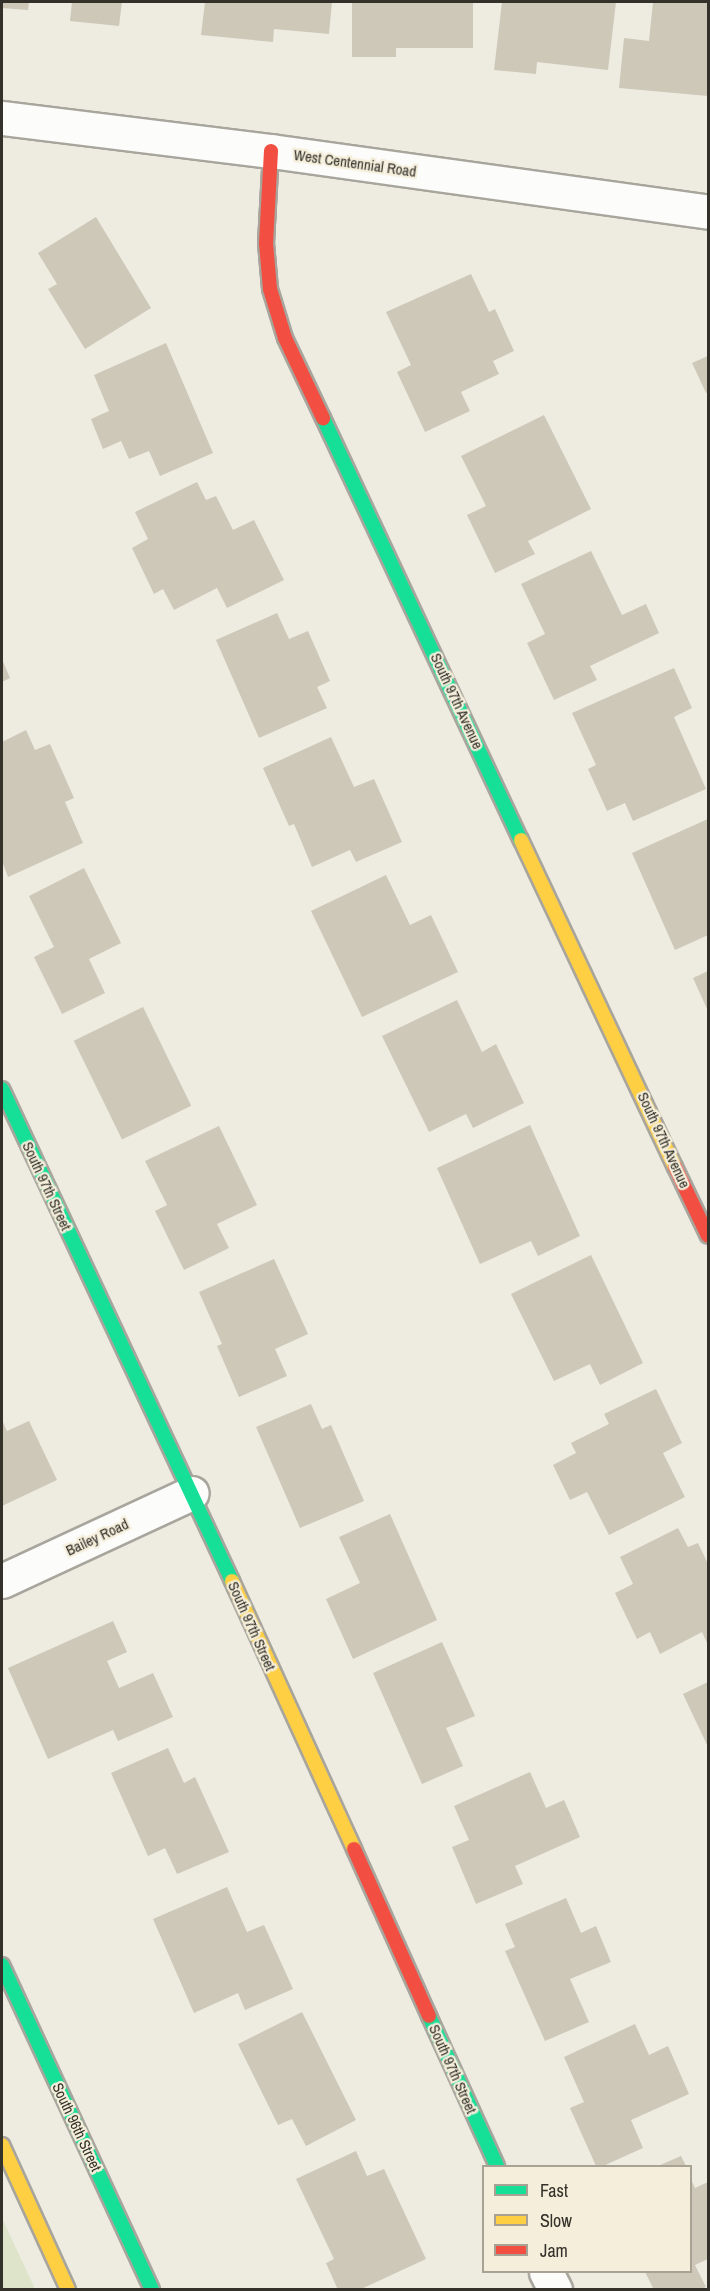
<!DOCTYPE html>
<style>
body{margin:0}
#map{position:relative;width:710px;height:2291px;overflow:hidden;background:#eeebe1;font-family:"Archivo Narrow",sans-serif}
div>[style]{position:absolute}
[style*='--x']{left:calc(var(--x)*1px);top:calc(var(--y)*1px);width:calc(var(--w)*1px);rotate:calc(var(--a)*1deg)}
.green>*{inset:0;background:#dde4ca}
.building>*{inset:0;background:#cdc8b8;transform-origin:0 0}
.roads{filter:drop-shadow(2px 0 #a8a59d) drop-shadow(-2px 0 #a8a59d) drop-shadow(0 2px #a8a59d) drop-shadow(0 -2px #a8a59d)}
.street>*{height:33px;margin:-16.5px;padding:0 16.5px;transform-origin:16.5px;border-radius:16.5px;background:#fcfcfa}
.fast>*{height:14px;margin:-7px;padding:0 7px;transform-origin:7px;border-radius:7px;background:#16e098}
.slow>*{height:14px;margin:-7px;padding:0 7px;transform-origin:7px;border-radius:7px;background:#ffcf43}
.jam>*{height:14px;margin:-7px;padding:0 7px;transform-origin:7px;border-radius:7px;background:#f24e42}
span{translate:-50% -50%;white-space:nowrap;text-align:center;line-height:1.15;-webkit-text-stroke:4.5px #f4eedb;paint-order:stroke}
.street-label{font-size:15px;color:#33312a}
.frame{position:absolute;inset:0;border:3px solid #33312a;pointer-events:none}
.legend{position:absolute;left:482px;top:2165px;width:210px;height:108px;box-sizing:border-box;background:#f4eedb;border:2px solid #a7a294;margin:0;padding:8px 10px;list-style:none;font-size:18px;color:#33312a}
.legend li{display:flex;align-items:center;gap:12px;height:30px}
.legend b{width:30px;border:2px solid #a7a294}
</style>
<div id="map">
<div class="green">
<i style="clip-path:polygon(2px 2218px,35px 2289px,2px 2289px)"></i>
</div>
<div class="building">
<i style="clip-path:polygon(2px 2px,29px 2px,28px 10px,2px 8px)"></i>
<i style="clip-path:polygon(72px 2px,122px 2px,119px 26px,70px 21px)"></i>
<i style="clip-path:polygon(205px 2px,332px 2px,329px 34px,274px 29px,273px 42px,201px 35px)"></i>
<i style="clip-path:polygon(352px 2px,473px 2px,473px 48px,396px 48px,396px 57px,352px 57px)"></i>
<i style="clip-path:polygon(502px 2px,616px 2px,608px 70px,537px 62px,536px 74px,494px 70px)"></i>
<i style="clip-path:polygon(653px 2px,708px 2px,708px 96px,619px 88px,624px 38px,649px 41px)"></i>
<i style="clip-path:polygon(96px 217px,151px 308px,85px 349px,48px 289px,57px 284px,38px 253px)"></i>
<i style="clip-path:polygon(471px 274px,489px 312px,495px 309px,514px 351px,493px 361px,499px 374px,461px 392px,470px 411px,425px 432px,397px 372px,411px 365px,386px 312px)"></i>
<i style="clip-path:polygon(166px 343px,213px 453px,160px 476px,149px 451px,129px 459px,121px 441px,103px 449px,91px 419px,109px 411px,94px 375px)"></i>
<i style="clip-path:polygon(708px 356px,708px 392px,706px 393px,692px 363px)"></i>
<i style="clip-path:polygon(544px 415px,591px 509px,528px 541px,535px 554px,495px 573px,467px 515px,486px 506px,461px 456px)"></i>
<i style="clip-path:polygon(197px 482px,206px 500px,216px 496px,233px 530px,254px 520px,284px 580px,227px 608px,217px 588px,174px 610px,163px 589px,154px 594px,132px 548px,148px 539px,135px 512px)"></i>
<i style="clip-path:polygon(591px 551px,622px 615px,646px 604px,659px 633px,590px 666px,597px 680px,554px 700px,527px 643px,545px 634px,521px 584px)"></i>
<i style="clip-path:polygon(277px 613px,289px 639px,308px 631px,330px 681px,317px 687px,327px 708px,259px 738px,216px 640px)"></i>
<i style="clip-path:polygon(2px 659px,10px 678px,2px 682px)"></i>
<i style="clip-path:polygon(674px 668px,692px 708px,674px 717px,706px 789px,633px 821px,625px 803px,607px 811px,588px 769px,596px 765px,572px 713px)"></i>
<i style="clip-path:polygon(26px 730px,35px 750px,50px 744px,74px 798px,65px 802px,83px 843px,8px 877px,2px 861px,2px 742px)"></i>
<i style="clip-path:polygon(331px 737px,354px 787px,374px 779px,402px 842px,356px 862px,350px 850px,312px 867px,294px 824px,289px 826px,263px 768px)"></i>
<i style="clip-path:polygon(708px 819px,708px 935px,675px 950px,632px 853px)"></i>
<i style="clip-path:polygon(84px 868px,121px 943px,89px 959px,105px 993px,62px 1014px,34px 957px,54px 947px,29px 896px)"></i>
<i style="clip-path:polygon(386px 875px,410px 925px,431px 915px,458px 972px,362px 1017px,311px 911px)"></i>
<i style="clip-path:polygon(708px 971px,708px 1011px,693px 978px)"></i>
<i style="clip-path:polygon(457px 1000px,482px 1052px,496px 1044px,524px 1103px,473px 1128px,466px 1114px,429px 1132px,382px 1036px)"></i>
<i style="left:143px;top:1007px;width:110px;height:77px;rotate:64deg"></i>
<i style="clip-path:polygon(530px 1125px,580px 1236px,538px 1256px,531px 1241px,480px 1264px,437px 1168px)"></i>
<i style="clip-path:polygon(219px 1126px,257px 1205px,217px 1224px,229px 1248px,184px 1270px,155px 1211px,167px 1205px,145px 1161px)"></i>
<i style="clip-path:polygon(591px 1255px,643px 1363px,600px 1385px,590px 1364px,554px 1381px,511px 1294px)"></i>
<i style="clip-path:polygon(274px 1259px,308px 1334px,275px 1349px,287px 1376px,239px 1397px,217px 1346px,222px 1344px,199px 1292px)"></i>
<i style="clip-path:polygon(656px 1389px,682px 1443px,663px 1453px,685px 1497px,609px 1535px,587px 1492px,570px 1500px,553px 1465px,576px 1453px,571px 1443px,609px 1424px,604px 1414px)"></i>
<i style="clip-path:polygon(311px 1404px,322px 1429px,331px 1425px,364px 1501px,300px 1528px,256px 1427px)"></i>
<i style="clip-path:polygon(2px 1420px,7px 1431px,29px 1421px,57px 1480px,2px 1506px)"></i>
<i style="clip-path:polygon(390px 1514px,437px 1620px,353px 1659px,326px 1599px,360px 1583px,339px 1537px)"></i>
<i style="clip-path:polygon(678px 1528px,688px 1547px,698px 1543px,708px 1564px,708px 1645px,702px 1632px,660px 1654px,650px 1632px,637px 1639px,615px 1593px,633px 1584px,620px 1557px)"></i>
<i style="clip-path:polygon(113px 1621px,127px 1652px,107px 1661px,119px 1688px,153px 1673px,173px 1717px,118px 1741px,113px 1730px,48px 1759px,8px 1668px)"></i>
<i style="clip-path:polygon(442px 1642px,475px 1716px,446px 1728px,463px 1766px,422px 1784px,373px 1673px)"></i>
<i style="clip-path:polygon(708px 1682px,708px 1747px,683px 1694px)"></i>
<i style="clip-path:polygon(168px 1748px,184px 1783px,195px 1777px,229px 1852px,177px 1874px,165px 1848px,148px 1856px,111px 1773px)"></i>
<i style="clip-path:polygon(530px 1772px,546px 1808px,564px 1800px,580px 1837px,515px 1866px,523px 1884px,476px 1904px,452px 1847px,469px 1840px,454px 1806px)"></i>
<i style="clip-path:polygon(227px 1887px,247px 1932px,264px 1925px,293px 1989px,245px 2010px,238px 1993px,194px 2013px,153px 1919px)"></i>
<i style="clip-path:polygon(566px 1898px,581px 1933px,596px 1926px,611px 1962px,570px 1979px,589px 2022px,545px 2041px,505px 1951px,515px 1947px,505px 1924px)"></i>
<i style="clip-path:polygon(302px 2012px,356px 2120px,306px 2146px,292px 2119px,278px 2125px,238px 2044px)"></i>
<i style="clip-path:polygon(635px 2024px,649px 2055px,668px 2046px,689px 2094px,631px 2120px,643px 2148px,603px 2166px,596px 2166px,570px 2108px,584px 2102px,564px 2057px)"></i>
<i style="clip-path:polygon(356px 2151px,367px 2176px,384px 2169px,426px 2259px,359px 2290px,338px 2290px,326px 2263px,334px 2259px,296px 2179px)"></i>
<i style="clip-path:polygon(681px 2156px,686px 2166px,658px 2166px)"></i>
<i style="clip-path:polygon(690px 2177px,695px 2188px,708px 2182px,708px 2259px,695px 2265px,706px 2287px,699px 2290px,654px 2290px,645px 2272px,690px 2272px)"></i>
</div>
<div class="roads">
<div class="street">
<i style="--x:2;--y:118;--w:271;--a:7"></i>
<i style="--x:271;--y:151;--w:441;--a:7.9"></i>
<i style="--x:2;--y:1581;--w:209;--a:-24.9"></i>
<i style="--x:546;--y:2272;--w:20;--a:63"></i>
</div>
<div class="fast">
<i style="--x:323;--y:418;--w:466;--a:64.9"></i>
<i style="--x:2;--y:1089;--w:543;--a:64.94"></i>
<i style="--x:2;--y:1965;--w:358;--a:65.2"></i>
<i style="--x:429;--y:2016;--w:165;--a:65.6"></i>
</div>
<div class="slow">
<i style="--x:521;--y:840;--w:361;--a:64.8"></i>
<i style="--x:232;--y:1581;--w:294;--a:65.5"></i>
<i style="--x:2;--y:2145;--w:159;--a:65.5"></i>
</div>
<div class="jam">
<i style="--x:271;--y:151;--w:92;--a:93.1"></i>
<i style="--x:266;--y:243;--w:46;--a:85"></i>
<i style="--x:270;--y:289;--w:51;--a:73"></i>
<i style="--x:285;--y:338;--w:89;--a:64.6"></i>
<i style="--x:675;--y:1167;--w:76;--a:64.4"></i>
<i style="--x:354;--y:1849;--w:183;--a:65.8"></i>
</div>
</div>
<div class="street-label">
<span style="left:355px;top:163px;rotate:8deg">West Centennial Road</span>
<span style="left:457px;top:701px;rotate:65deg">South 97th Avenue</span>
<span style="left:664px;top:1140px;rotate:65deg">South 97th Avenue</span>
<span style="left:47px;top:1186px;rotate:65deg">South 97th Street</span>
<span style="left:97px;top:1537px;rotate:-25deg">Bailey Road</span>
<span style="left:252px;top:1626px;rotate:66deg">South 97th Street</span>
<span style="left:453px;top:2069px;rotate:66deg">South 97th Street</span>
<span style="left:77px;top:2127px;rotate:65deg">South 96th Street</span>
</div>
<div class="frame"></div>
<ul class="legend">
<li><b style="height:8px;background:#16e098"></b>Fast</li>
<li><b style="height:8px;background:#ffcf43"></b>Slow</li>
<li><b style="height:8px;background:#f24e42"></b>Jam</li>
</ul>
</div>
